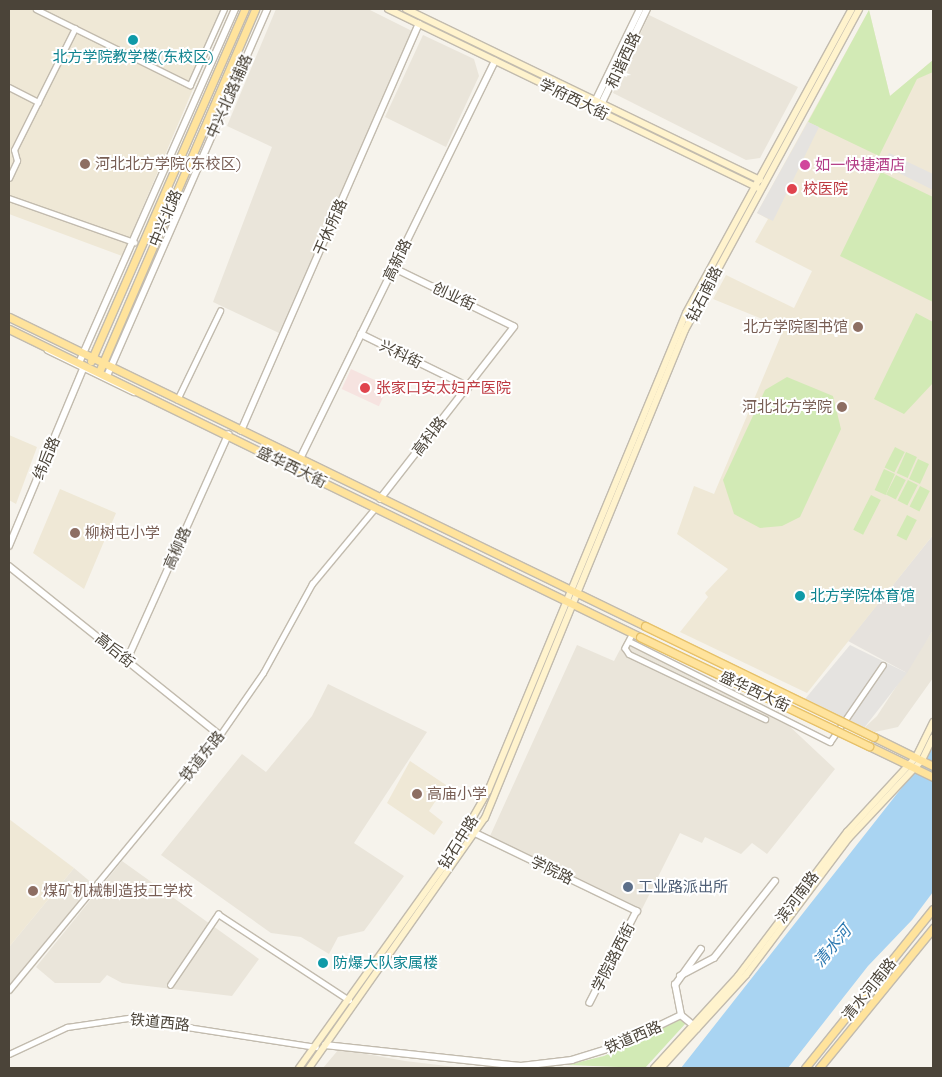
<!DOCTYPE html>
<meta charset="utf-8">
<style>
body{margin:0}
#map{position:relative;width:942px;height:1077px;overflow:hidden;background:#f6f3ec;font-family:Quicksand,"Noto Sans SC",sans-serif}
div>[style]{position:absolute}
[style*='--x']{left:calc(var(--x)*1px);top:calc(var(--y)*1px);width:calc(var(--w)*1px);rotate:calc(var(--a)*1deg)}
.residential>*{inset:0;background:#eae5da}
.industrial>*{inset:0;background:#e6e2dd}
.education>*{inset:0;background:#efe8d6}
.medical>*{inset:0;background:#f6e3e0;transform-origin:0 0}
.green>*{inset:0;background:#d2eab5;transform-origin:0 0}
.parking>*{inset:0;background:#e5e3e0}
.water>*{inset:0;background:#a9d4f2}
.roads{filter:drop-shadow(1px 0 #c2bbae) drop-shadow(-1px 0 #c2bbae) drop-shadow(0 1px #c2bbae) drop-shadow(0 -1px #c2bbae)}
.minor>*{height:4.5px;margin:-2.25px;padding:0 2.25px;transform-origin:2.25px;border-radius:2.25px;background:#fff}
.tertiary>*{height:5.5px;margin:-2.75px;padding:0 2.75px;transform-origin:2.75px;border-radius:2.75px;background:#fff}
.secondary>*{height:6px;margin:-3px;padding:0 3px;transform-origin:3px;border-radius:3px;background:#fff3cd}
.primary>*{height:7px;margin:-3.5px;padding:0 3.5px;transform-origin:3.5px;border-radius:3.5px;background:#ffe39c}
.bridges{filter:drop-shadow(1px 0 #e6c16a) drop-shadow(-1px 0 #e6c16a) drop-shadow(0 1px #e6c16a) drop-shadow(0 -1px #e6c16a)}
.primary-bridge>*{height:7px;margin:-3.5px;padding:0 3.5px;transform-origin:3.5px;border-radius:3.5px;background:#ffe39c}
.dots>*{width:14px;height:14px;translate:-50% -50%;box-sizing:border-box;border:2px solid #fff;border-radius:50%}
span{translate:-50% -50%;white-space:nowrap;text-align:center;line-height:1.15;-webkit-text-stroke:4px #fff;paint-order:stroke}
.culture-label{font-size:15px;color:#0d838f}
.left{translate:0 -50%;text-align:left}
.street-label{font-size:15px;color:#4b4439}
.education-label{font-size:15px;color:#785e54}
.right{translate:-100% -50%;text-align:right}
.hotel-label{font-size:15px;color:#b23c85}
.health-label{font-size:15px;color:#be3a42}
.service-label{font-size:15px;color:#4e5e75}
.water-label{font-size:16px;color:#2e7ab2;font-style:italic}
.frame{position:absolute;inset:0;border:10px solid #4b4439;pointer-events:none}
</style>
<div id="map">
<div class="residential">
<i style="clip-path:polygon(276px 9px,368px 9px,412px 31px,279px 333px,213px 302px,272px 147px,227px 126px)"></i>
<i style="clip-path:polygon(649px 15px,798px 87px,760px 158px,746px 160px,613px 93px)"></i>
<i style="clip-path:polygon(423px 35px,474px 59px,479px 76px,446px 147px,385px 117px)"></i>
<i style="clip-path:polygon(933px 630px,933px 678px,898px 727px,875px 732px,864px 728px,877px 716px)"></i>
<i style="clip-path:polygon(624px 642px,785px 722px,835px 769px,767px 854px,752px 843px,741px 854px,705px 837px,702px 843px,680px 833px,642px 909px,490px 836px,577px 645px,614px 661px)"></i>
<i style="clip-path:polygon(328px 684px,427px 732px,354px 843px,404px 876px,364px 931px,338px 937px,329px 954px,301px 937px,271px 933px,161px 855px,242px 754px,266px 772px,312px 716px)"></i>
<i style="clip-path:polygon(122px 861px,259px 959px,232px 996px,122px 983px,107px 975px,100px 983px,55px 983px,36px 967px)"></i>
<i style="clip-path:polygon(74px 868px,93px 884px,9px 986px,9px 947px)"></i>
<i style="clip-path:polygon(339px 1049px,405px 1061px,464px 1068px,323px 1068px)"></i>
</div>
<div class="industrial">
<i style="clip-path:polygon(933px 535px,933px 630px,907px 673px,848px 641px)"></i>
</div>
<div class="education">
<i style="clip-path:polygon(9px 9px,227px 9px,122px 256px,9px 214px)"></i>
<i style="clip-path:polygon(869px 10px,890px 96px,933px 60px,933px 535px,807px 693px,680px 632px,708px 597px,705px 593px,728px 569px,677px 534px,694px 486px,714px 494px,784px 328px,713px 299px,726px 275px,794px 308px,812px 271px,755px 242px,768px 219px,757px 213px)"></i>
<i style="clip-path:polygon(9px 435px,37px 447px,16px 504px,9px 500px)"></i>
<i style="clip-path:polygon(60px 489px,116px 513px,84px 589px,33px 553px)"></i>
<i style="clip-path:polygon(410px 761px,446px 785px,429px 811px,443px 822px,434px 835px,387px 803px)"></i>
<i style="clip-path:polygon(9px 819px,74px 868px,9px 947px)"></i>
</div>
<div class="medical">
<i style="left:351px;top:369px;width:41px;height:22px;rotate:25deg"></i>
</div>
<div class="green">
<i style="clip-path:polygon(869px 10px,890px 96px,933px 60px,933px 72px,917px 79px,879px 156px,808px 122px)"></i>
<i style="clip-path:polygon(881px 172px,933px 197px,933px 302px,840px 256px)"></i>
<i style="clip-path:polygon(916px 313px,933px 322px,933px 383px,904px 414px,874px 399px)"></i>
<i style="clip-path:polygon(787px 377px,833px 396px,841px 429px,800px 517px,782px 526px,760px 528px,734px 514px,723px 480px,765px 390px)"></i>
<i style="left:895px;top:447px;width:11px;height:23px;rotate:27deg"></i>
<i style="left:906px;top:452px;width:12px;height:23px;rotate:24deg"></i>
<i style="left:918px;top:459px;width:12px;height:22px;rotate:24deg"></i>
<i style="left:884px;top:469px;width:12px;height:23px;rotate:24deg"></i>
<i style="left:896px;top:475px;width:11px;height:22px;rotate:27deg"></i>
<i style="left:908px;top:480px;width:11px;height:23px;rotate:27deg"></i>
<i style="left:920px;top:486px;width:11px;height:23px;rotate:27deg"></i>
<i style="left:871px;top:495px;width:11px;height:39px;rotate:27deg"></i>
<i style="left:907px;top:515px;width:11px;height:23px;rotate:27deg"></i>
<i style="clip-path:polygon(681px 1019px,686px 1023px,645px 1068px,567px 1065px,604px 1056px)"></i>
</div>
<div class="parking">
<i style="clip-path:polygon(808px 122px,819px 127px,773px 221px,757px 213px)"></i>
<i style="clip-path:polygon(889px 153px,933px 174px,933px 190px,883px 165px)"></i>
<i style="clip-path:polygon(850px 645px,907px 673px,864px 728px,805px 699px)"></i>
</div>
<div class="water">
<i style="clip-path:polygon(933px 748px,933px 892px,912px 920px,868px 966px,788px 1068px,681px 1068px)"></i>
</div>
<div class="roads">
<div class="minor">
<i style="--x:36;--y:9;--w:172;--a:26.3"></i>
<i style="--x:190;--y:85;--w:83;--a:-65.9"></i>
<i style="--x:9;--y:87;--w:33;--a:27"></i>
<i style="--x:9;--y:178;--w:19;--a:-65"></i>
<i style="--x:17;--y:161;--w:11;--a:-105"></i>
<i style="--x:14;--y:150;--w:136;--a:-63.4"></i>
<i style="--x:9;--y:198;--w:133;--a:19.4"></i>
<i style="--x:177;--y:400;--w:99;--a:-64.2"></i>
<i style="--x:633;--y:633;--w:17;--a:118"></i>
<i style="--x:625;--y:648;--w:7;--a:56"></i>
<i style="--x:629;--y:654;--w:151;--a:25.5"></i>
<i style="--x:629;--y:641;--w:225;--a:26.7"></i>
<i style="--x:830;--y:742;--w:93;--a:-55.5"></i>
<i style="--x:170;--y:985;--w:86;--a:-55.9"></i>
<i style="--x:218;--y:914;--w:157;--a:33.3"></i>
<i style="--x:9;--y:990;--w:331;--a:-50.4"></i>
<i style="--x:220;--y:735;--w:75;--a:-55.3"></i>
<i style="--x:263;--y:673;--w:102;--a:-61.2"></i>
<i style="--x:312;--y:584;--w:99;--a:-50.3"></i>
<i style="--x:9;--y:1054;--w:64;--a:-25"></i>
<i style="--x:67;--y:1027;--w:63;--a:-8.3"></i>
<i style="--x:129;--y:1018;--w:189;--a:8.8"></i>
</div>
<div class="tertiary">
<i style="--x:600;--y:107;--w:109;--a:-64.4"></i>
<i style="--x:592;--y:108;--w:110;--a:-64.1"></i>
<i style="--x:361;--y:334;--w:120;--a:26.1"></i>
<i style="--x:48;--y:350;--w:96;--a:26"></i>
<i style="--x:79;--y:363;--w:387;--a:-66.2"></i>
<i style="--x:107;--y:376;--w:400;--a:-66.4"></i>
<i style="--x:241;--y:431;--w:444;--a:-66.4"></i>
<i style="--x:300;--y:459;--w:443;--a:-63.9"></i>
<i style="--x:380;--y:499;--w:218;--a:-52.1"></i>
<i style="--x:514;--y:327;--w:135;--a:-154"></i>
<i style="--x:9;--y:546;--w:192;--a:-67.3"></i>
<i style="--x:9;--y:566;--w:270;--a:38.7"></i>
<i style="--x:127;--y:660;--w:247;--a:-65.8"></i>
<i style="--x:467;--y:829;--w:189;--a:25.8"></i>
<i style="--x:637;--y:911;--w:103;--a:117.1"></i>
<i style="--x:680;--y:976;--w:38;--a:-28"></i>
<i style="--x:714;--y:958;--w:98;--a:-51.6"></i>
<i style="--x:681;--y:1015;--w:31;--a:-101"></i>
<i style="--x:675;--y:985;--w:44;--a:-54.2"></i>
<i style="--x:325;--y:1045;--w:197;--a:6.1"></i>
<i style="--x:521;--y:1066;--w:51;--a:-6.7"></i>
<i style="--x:572;--y:1060;--w:47;--a:-17.3"></i>
<i style="--x:617;--y:1046;--w:71;--a:-25.8"></i>
<i style="--x:681;--y:1015;--w:21;--a:39"></i>
</div>
<div class="secondary">
<i style="--x:388;--y:9;--w:411;--a:25.8"></i>
<i style="--x:406;--y:9;--w:393;--a:25.8"></i>
<i style="--x:299;--y:1068;--w:263;--a:-54.4"></i>
<i style="--x:452;--y:854;--w:73;--a:-60.3"></i>
<i style="--x:488;--y:791;--w:517;--a:-67.5"></i>
<i style="--x:686;--y:313;--w:346;--a:-61.4"></i>
<i style="--x:309;--y:1068;--w:306;--a:-54.9"></i>
<i style="--x:485;--y:818;--w:527;--a:-67.71"></i>
<i style="--x:685;--y:330;--w:365;--a:-61.5"></i>
<i style="--x:654;--y:1068;--w:125;--a:-47.6"></i>
<i style="--x:738;--y:976;--w:181;--a:-52.9"></i>
<i style="--x:847;--y:832;--w:102;--a:-47.4"></i>
<i style="--x:916;--y:757;--w:39;--a:-64"></i>
<i style="--x:661;--y:1068;--w:126;--a:-47.6"></i>
<i style="--x:746;--y:975;--w:171;--a:-53.1"></i>
<i style="--x:849;--y:838;--w:107;--a:-46.9"></i>
<i style="--x:922;--y:760;--w:25;--a:-64"></i>
</div>
<div class="primary">
<i style="--x:9;--y:317;--w:707;--a:25.91"></i>
<i style="--x:9;--y:329;--w:702;--a:26.02"></i>
<i style="--x:91;--y:361;--w:384;--a:-66.4"></i>
<i style="--x:99;--y:372;--w:395;--a:-66.7"></i>
<i style="--x:874;--y:737;--w:66;--a:26.2"></i>
<i style="--x:869;--y:746;--w:71;--a:25.8"></i>
<i style="--x:805;--y:1068;--w:204;--a:-51.2"></i>
<i style="--x:819;--y:1068;--w:181;--a:-50.8"></i>
</div>
</div>
<div class="bridges">
<div class="primary-bridge">
<i style="--x:645;--y:626;--w:254;--a:25.9"></i>
<i style="--x:640;--y:637;--w:254;--a:25.5"></i>
</div>
</div>
<div class="dots">
<i style="left:133px;top:40px;background:#0f9aa8"></i>
<i style="left:85px;top:164px;background:#8d6e63"></i>
<i style="left:805px;top:165px;background:#d1479c"></i>
<i style="left:792px;top:189px;background:#e0444e"></i>
<i style="left:858px;top:327px;background:#8d6e63"></i>
<i style="left:365px;top:388px;background:#e0444e"></i>
<i style="left:842px;top:407px;background:#8d6e63"></i>
<i style="left:75px;top:533px;background:#8d6e63"></i>
<i style="left:800px;top:596px;background:#0f9aa8"></i>
<i style="left:417px;top:794px;background:#8d6e63"></i>
<i style="left:628px;top:887px;background:#5c6f8a"></i>
<i style="left:33px;top:891px;background:#8d6e63"></i>
<i style="left:323px;top:963px;background:#0f9aa8"></i>
</div>
<div class="culture-label">
<span style="left:133px;top:57px">北方学院教学楼(东校区)</span>
<span class="left" style="left:810px;top:596px">北方学院体育馆</span>
<span class="left" style="left:333px;top:963px">防爆大队家属楼</span>
</div>
<div class="street-label">
<span style="left:623px;top:60px;rotate:-65deg">和谐西路</span>
<span style="left:229px;top:96px;rotate:-66deg">中兴北路辅路</span>
<span style="left:574px;top:99px;rotate:26deg">学府西大街</span>
<span style="left:165px;top:218px;rotate:-67deg">中兴北路</span>
<span style="left:330px;top:227px;rotate:-66deg">干休所路</span>
<span style="left:397px;top:260px;rotate:-64deg">高新路</span>
<span style="left:704px;top:294px;rotate:-63deg">钻石南路</span>
<span style="left:454px;top:296px;rotate:25deg">创业街</span>
<span style="left:401px;top:354px;rotate:26deg">兴科街</span>
<span style="left:429px;top:436px;rotate:-52deg">高科路</span>
<span style="left:46px;top:458px;rotate:-67deg">纬后路</span>
<span style="left:292px;top:467px;rotate:26deg">盛华西大街</span>
<span style="left:177px;top:548px;rotate:-66deg">高柳路</span>
<span style="left:115px;top:650px;rotate:39deg">高后街</span>
<span style="left:755px;top:691px;rotate:25deg">盛华西大街</span>
<span style="left:202px;top:756px;rotate:-51deg">铁道东路</span>
<span style="left:458px;top:842px;rotate:-58deg">钻石中路</span>
<span style="left:552px;top:870px;rotate:26deg">学院路</span>
<span style="left:797px;top:897px;rotate:-53deg">滨河南路</span>
<span style="left:613px;top:957px;rotate:-63deg">学院路西街</span>
<span style="left:869px;top:989px;rotate:-51deg">清水河南路</span>
<span style="left:160px;top:1022px;rotate:6deg">铁道西路</span>
<span style="left:633px;top:1037px;rotate:-23deg">铁道西路</span>
</div>
<div class="education-label">
<span class="left" style="left:95px;top:164px">河北北方学院(东校区)</span>
<span class="right" style="left:848px;top:327px">北方学院图书馆</span>
<span class="right" style="left:832px;top:407px">河北北方学院</span>
<span class="left" style="left:85px;top:533px">柳树屯小学</span>
<span class="left" style="left:427px;top:794px">高庙小学</span>
<span class="left" style="left:43px;top:891px">煤矿机械制造技工学校</span>
</div>
<div class="hotel-label">
<span class="left" style="left:815px;top:165px">如一快捷酒店</span>
</div>
<div class="health-label">
<span class="left" style="left:803px;top:189px">校医院</span>
<span class="left" style="left:376px;top:388px">张家口安太妇产医院</span>
</div>
<div class="service-label">
<span class="left" style="left:638px;top:887px">工业路派出所</span>
</div>
<div class="water-label">
<span style="left:832px;top:946px;rotate:-50deg">清水河</span>
</div>
<div class="frame"></div>
</div>
